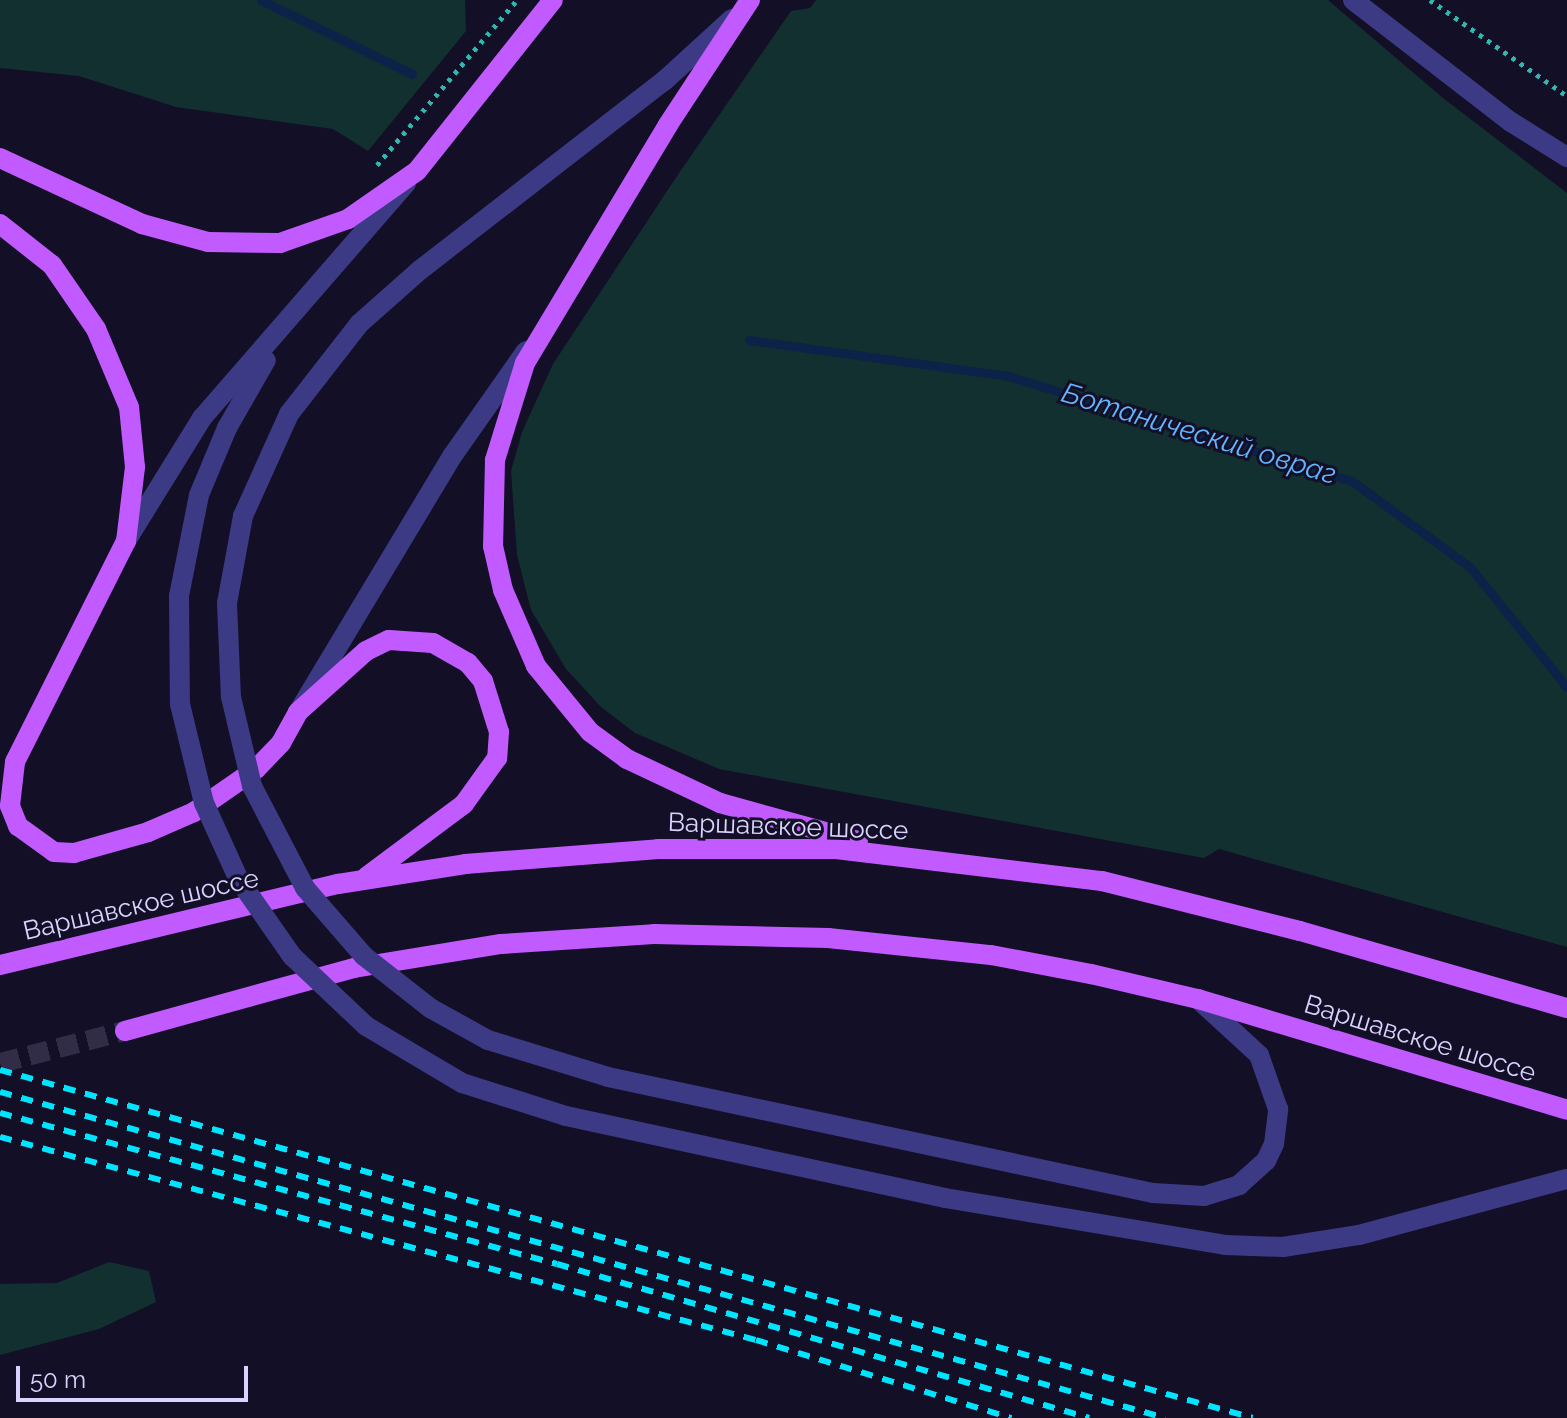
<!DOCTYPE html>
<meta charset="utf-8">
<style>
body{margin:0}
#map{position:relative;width:1567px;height:1418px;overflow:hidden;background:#130f26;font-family:Raleway,sans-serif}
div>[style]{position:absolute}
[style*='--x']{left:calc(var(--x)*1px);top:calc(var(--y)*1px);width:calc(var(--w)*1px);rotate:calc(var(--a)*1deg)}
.green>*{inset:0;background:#12302f}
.stream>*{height:9px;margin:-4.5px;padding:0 4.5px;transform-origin:4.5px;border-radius:4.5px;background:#0c2248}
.primary-tunnel>*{height:20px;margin-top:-10px;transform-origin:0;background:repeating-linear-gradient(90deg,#312d47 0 20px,transparent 0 30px)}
.path>*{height:5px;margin-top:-2.5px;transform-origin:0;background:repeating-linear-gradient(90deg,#2fb8b0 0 4px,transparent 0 10px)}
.tertiary>*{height:20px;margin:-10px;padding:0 10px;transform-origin:10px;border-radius:10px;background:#3d3a85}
.primary>*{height:20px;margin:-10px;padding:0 10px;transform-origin:10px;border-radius:10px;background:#c25bff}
.rail>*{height:6px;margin-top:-3px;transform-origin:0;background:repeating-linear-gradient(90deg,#00e5ff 0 12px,transparent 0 22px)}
.tertiary-bridge>*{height:20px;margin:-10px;padding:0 10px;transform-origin:10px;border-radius:10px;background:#3d3a85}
span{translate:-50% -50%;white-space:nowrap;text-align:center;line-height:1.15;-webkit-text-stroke:6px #130f26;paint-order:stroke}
.street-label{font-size:26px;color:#d9d4ff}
.water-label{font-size:28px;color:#62b6ff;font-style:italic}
.scale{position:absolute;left:16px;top:1366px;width:232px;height:36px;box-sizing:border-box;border:4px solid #d9d4ff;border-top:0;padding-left:10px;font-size:24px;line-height:28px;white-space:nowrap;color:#d9d4ff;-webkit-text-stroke:6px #130f26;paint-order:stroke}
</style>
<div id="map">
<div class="green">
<i style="clip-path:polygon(0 0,465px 0,466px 31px,368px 151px,333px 129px,176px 107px,79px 76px,0 68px)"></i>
<i style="clip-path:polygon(816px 0,1328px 0,1443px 98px,1567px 193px,1567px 947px,1219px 849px,1204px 858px,719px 769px,635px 733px,601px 707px,566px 669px,531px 610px,517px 555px,511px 471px,522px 432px,553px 364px,675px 179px,791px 11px,810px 8px)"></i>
<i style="clip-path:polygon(109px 1262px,149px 1271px,156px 1302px,99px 1329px,0 1355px,0 1284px,57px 1283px)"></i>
</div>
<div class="stream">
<i style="--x:261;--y:0;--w:168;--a:26.1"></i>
<i style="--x:749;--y:340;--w:261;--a:7.9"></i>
<i style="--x:1008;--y:376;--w:360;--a:17"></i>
<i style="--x:1352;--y:481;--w:146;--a:36.1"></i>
<i style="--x:1470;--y:567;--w:154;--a:51.1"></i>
</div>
<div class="primary-tunnel">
<i style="--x:0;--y:1063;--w:129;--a:-14.4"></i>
</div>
<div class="path">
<i style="--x:1430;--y:0;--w:167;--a:35"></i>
<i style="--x:377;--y:165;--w:214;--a:-49.7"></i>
</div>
<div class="tertiary">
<i style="--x:1353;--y:0;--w:200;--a:37.7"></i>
<i style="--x:1511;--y:122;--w:66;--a:32"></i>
<i style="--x:199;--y:495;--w:73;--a:-67.3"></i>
<i style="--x:227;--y:428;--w:78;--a:-60.2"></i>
<i style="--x:243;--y:516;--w:112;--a:-65.7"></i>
<i style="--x:289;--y:414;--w:114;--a:-52.1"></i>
<i style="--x:359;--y:324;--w:81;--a:-41.5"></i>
<i style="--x:420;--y:270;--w:309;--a:-37.8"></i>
<i style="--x:664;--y:81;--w:92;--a:-42.4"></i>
<i style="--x:126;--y:541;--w:145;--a:-58.3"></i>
<i style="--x:202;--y:418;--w:311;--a:-49"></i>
<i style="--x:302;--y:706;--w:293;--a:-59"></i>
<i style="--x:453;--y:455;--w:127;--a:-54.9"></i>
<i style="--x:608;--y:1077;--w:557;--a:12.02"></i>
<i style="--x:1153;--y:1193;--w:51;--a:3.4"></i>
<i style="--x:1204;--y:1196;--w:37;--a:-17"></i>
<i style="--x:1239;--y:1185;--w:36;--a:-42"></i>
<i style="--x:1266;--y:1161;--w:19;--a:-65"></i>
<i style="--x:1274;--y:1144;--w:35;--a:-83"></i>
<i style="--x:1278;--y:1109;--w:57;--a:-109.4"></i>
<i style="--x:1259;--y:1055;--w:83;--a:-137.4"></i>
<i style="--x:566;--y:1116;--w:388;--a:12.2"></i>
<i style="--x:945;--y:1198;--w:284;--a:9.5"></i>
<i style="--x:1225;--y:1245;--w:58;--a:2"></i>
<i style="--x:1283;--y:1247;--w:77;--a:-9"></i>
<i style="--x:1359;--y:1235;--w:215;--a:-15.1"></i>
</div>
<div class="primary">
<i style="--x:750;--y:0;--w:149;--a:123.3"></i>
<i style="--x:668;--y:125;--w:278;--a:121"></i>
<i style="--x:525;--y:363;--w:102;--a:107.2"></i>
<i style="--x:495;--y:460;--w:86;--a:91.3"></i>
<i style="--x:493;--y:546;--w:45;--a:77.2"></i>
<i style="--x:503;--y:590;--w:83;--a:66.5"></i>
<i style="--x:536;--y:666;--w:85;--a:50.7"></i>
<i style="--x:590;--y:732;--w:46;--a:36.1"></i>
<i style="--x:627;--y:759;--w:103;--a:25.3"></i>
<i style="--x:720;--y:803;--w:143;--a:15.4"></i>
<i style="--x:0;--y:158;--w:157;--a:24.9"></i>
<i style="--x:142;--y:224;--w:68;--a:15.3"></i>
<i style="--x:208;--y:242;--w:72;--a:0.8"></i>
<i style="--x:280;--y:243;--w:72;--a:-19.4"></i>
<i style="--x:348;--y:219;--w:84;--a:-34.8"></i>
<i style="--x:417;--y:171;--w:218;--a:-51.5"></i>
<i style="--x:0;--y:224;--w:66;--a:38.3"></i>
<i style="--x:52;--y:265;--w:78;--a:55.5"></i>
<i style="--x:96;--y:329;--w:85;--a:67.1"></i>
<i style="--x:129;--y:407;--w:60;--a:84.3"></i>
<i style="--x:135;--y:467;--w:75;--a:96.9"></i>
<i style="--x:126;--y:541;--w:247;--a:116.7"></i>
<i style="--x:15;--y:762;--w:44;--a:96.5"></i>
<i style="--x:10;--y:806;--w:22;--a:68"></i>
<i style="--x:18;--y:826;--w:44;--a:35.8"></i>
<i style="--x:54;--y:852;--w:20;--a:3"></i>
<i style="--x:74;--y:853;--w:77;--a:-15.8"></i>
<i style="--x:148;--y:832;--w:50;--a:-23.5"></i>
<i style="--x:194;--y:812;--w:75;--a:-34.7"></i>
<i style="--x:256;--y:769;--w:36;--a:-46"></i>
<i style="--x:281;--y:743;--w:35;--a:-61"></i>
<i style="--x:298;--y:712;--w:91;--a:-41.9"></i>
<i style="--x:366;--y:651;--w:25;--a:-26"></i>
<i style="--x:389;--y:640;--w:44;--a:3.9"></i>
<i style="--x:433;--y:643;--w:40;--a:29.7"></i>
<i style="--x:468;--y:663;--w:23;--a:50"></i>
<i style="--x:483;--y:681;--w:53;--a:72.6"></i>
<i style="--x:499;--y:732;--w:26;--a:94"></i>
<i style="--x:497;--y:758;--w:57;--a:125.7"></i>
<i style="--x:464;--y:804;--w:122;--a:143.3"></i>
<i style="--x:0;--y:965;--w:348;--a:-13.5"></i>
<i style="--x:338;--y:884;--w:129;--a:-8.9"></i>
<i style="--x:465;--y:864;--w:194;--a:-4.4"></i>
<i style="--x:658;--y:849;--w:178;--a:0"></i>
<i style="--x:836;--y:849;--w:268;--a:6.9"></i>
<i style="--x:1102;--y:881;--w:204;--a:14.2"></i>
<i style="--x:1300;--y:931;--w:278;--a:16.1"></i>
<i style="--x:125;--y:1031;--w:238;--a:-15.4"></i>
<i style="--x:354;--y:968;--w:149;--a:-9.3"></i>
<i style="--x:501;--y:944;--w:153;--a:-3.7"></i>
<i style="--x:654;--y:934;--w:174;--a:1.3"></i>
<i style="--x:828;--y:938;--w:164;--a:6"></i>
<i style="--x:991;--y:955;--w:102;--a:10.8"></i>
<i style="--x:1091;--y:974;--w:110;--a:13.2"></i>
<i style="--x:1198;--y:999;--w:385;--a:16.7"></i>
</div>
<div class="rail">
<i style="--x:0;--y:1070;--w:1300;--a:15.52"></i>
<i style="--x:0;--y:1092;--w:1210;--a:15.63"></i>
<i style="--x:0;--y:1113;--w:577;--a:15.17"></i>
<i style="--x:557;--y:1264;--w:554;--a:16.14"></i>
<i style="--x:0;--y:1137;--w:783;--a:15.03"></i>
<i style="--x:756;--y:1340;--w:267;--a:17"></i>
</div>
<div class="tertiary-bridge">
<i style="--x:199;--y:495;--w:103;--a:101.2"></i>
<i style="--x:179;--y:596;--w:108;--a:89.5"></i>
<i style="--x:180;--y:704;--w:102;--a:76.4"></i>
<i style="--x:204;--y:803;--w:85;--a:65.6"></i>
<i style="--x:239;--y:880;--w:93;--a:55.1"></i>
<i style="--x:292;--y:956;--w:102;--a:43.4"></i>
<i style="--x:366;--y:1026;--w:112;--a:30.7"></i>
<i style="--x:462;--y:1083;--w:109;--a:17.6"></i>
<i style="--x:243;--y:516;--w:88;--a:100.4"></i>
<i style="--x:227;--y:603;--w:94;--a:87.6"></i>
<i style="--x:231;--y:697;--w:91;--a:76.7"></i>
<i style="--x:252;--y:786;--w:115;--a:62.5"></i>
<i style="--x:305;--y:888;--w:90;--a:49.1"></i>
<i style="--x:364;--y:956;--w:84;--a:38.2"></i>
<i style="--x:430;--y:1008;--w:66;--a:28.9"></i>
<i style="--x:488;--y:1040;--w:126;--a:17.1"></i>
</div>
<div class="street-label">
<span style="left:788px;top:827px;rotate:2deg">Варшавское шоссе</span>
<span style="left:141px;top:905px;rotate:-13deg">Варшавское шоссе</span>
<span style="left:1420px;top:1039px;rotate:17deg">Варшавское шоссе</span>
</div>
<div class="water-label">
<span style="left:1199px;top:434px;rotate:17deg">Ботанический овраг</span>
</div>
<div class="scale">50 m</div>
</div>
